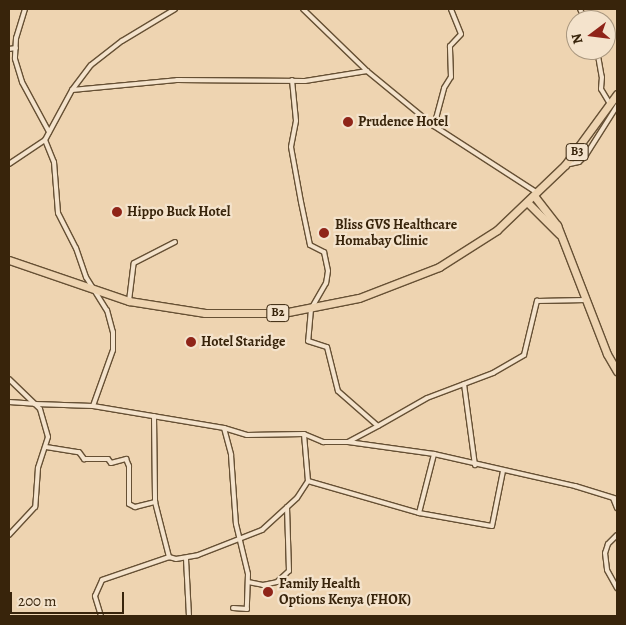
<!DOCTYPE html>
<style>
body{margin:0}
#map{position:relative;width:626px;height:625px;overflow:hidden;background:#eed4b1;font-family:Alegreya,serif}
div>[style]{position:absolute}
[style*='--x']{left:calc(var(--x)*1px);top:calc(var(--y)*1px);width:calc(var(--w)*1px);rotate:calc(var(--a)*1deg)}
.roads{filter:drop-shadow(1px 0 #665034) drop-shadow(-1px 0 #665034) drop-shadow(0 1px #665034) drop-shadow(0 -1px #665034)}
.street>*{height:4px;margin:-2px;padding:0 2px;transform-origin:2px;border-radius:2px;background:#f4e3cc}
.highway>*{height:7px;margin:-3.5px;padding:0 3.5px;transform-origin:3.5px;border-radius:3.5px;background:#eed4b1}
.dots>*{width:14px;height:14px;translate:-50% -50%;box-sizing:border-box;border:2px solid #f4e3cc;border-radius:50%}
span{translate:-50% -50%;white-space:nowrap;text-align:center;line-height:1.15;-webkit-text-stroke:4.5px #f4e3cc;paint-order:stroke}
.shield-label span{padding:1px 4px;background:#f4e3cc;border:1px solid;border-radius:4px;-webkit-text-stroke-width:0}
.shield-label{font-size:12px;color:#38240b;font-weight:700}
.poi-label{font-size:14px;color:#38240b;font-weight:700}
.left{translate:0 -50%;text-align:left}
.frame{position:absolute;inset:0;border:10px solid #38240b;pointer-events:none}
.north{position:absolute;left:566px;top:10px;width:50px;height:50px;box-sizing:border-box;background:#f4e3cc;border:1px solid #a9977f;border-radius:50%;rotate:255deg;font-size:14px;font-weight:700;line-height:20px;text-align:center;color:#38240b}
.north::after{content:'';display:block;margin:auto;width:18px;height:22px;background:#8f2418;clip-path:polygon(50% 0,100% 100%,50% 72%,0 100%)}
.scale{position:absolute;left:10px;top:592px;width:114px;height:22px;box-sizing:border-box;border:2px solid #38240b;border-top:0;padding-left:6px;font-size:15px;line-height:18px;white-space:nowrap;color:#38240b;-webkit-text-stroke:4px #f4e3cc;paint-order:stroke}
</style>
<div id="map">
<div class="roads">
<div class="street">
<i style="--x:25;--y:9;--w:30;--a:107"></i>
<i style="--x:16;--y:38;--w:21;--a:93"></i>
<i style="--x:15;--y:59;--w:24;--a:73"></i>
<i style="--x:22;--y:82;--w:57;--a:61.6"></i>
<i style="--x:303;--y:9;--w:89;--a:44.1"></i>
<i style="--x:367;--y:71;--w:87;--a:39.4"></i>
<i style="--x:434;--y:126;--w:121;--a:32.9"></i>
<i style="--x:580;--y:9;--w:12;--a:66"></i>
<i style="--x:9;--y:49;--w:7;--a:-8"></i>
<i style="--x:597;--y:50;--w:27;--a:80"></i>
<i style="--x:602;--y:77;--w:12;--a:95"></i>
<i style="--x:601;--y:89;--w:17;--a:59"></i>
<i style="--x:292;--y:80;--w:41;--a:84.4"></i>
<i style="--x:296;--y:121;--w:26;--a:101"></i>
<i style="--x:291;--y:147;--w:56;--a:79.7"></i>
<i style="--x:301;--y:202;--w:44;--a:78.2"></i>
<i style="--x:310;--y:245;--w:16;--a:27"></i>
<i style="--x:324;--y:252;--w:19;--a:78"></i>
<i style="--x:328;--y:271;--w:12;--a:99"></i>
<i style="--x:326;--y:283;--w:30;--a:120"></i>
<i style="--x:311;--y:309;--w:32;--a:95"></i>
<i style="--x:308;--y:341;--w:20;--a:18"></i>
<i style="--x:327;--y:347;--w:45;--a:76"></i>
<i style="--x:338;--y:391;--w:53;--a:41.2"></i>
<i style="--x:378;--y:426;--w:34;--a:152"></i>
<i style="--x:72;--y:90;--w:105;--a:-5.4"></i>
<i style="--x:177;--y:80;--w:128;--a:0.4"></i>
<i style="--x:305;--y:81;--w:63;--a:-9.2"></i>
<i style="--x:434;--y:126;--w:39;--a:-75"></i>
<i style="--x:444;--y:88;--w:13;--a:-58"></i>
<i style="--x:451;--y:77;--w:31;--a:-92"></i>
<i style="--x:450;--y:46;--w:16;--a:-47"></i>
<i style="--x:461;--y:34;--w:27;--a:-112"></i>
<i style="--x:45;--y:140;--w:24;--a:68"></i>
<i style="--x:54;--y:162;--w:51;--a:85.5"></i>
<i style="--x:58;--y:213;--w:39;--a:63"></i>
<i style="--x:76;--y:248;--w:31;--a:71"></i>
<i style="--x:86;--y:277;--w:39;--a:58"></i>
<i style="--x:107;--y:310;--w:23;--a:75"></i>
<i style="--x:113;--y:332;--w:18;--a:90"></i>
<i style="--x:113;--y:350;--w:59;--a:109.7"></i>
<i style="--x:9;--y:164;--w:43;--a:-33.7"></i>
<i style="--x:45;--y:140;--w:57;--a:-61.6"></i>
<i style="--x:72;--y:90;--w:31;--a:-53"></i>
<i style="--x:91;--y:65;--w:39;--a:-38"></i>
<i style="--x:122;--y:41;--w:62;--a:-31.1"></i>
<i style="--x:565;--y:165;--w:14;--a:-12"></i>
<i style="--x:579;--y:162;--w:10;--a:-45"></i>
<i style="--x:586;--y:155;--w:58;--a:-57.7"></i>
<i style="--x:129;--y:301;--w:38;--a:-83"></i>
<i style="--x:134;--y:263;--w:46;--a:-27.1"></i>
<i style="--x:9;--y:379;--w:36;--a:44"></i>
<i style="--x:35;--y:404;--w:58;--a:2"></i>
<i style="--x:93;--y:406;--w:133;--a:9.5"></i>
<i style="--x:224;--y:428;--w:24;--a:17"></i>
<i style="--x:247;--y:435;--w:57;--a:-1"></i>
<i style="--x:304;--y:434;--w:21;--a:23"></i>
<i style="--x:323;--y:442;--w:25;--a:0"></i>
<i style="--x:348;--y:442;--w:87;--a:7.9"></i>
<i style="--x:434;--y:454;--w:145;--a:12.8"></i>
<i style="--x:575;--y:486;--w:44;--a:17.2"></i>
<i style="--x:464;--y:384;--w:82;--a:82.3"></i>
<i style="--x:9;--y:402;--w:26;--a:4"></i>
<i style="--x:35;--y:404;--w:7;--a:45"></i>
<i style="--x:40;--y:409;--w:29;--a:74"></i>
<i style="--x:48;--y:437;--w:33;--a:108"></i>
<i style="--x:38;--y:468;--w:39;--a:94"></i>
<i style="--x:35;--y:507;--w:38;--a:133"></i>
<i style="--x:154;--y:416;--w:86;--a:89.3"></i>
<i style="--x:155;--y:502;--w:57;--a:75.7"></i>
<i style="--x:169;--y:557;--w:7;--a:16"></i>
<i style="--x:176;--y:559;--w:22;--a:-10"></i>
<i style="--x:198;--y:555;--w:69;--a:-21.3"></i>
<i style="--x:262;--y:530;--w:47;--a:-42.4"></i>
<i style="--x:297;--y:498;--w:20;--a:-57"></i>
<i style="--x:308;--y:481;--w:47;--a:-94.9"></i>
<i style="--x:378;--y:426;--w:56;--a:-29.7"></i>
<i style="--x:427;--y:398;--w:71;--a:-20.7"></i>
<i style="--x:493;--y:373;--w:36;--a:-30"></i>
<i style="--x:524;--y:355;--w:56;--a:-76.5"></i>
<i style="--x:537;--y:301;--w:49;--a:-1.2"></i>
<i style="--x:224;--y:428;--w:28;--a:75"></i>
<i style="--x:231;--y:455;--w:69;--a:85.9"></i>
<i style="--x:236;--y:524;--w:51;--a:76.5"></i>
<i style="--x:248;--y:574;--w:35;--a:92"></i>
<i style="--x:247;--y:609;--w:14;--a:-176"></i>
<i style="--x:46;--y:447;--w:33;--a:9"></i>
<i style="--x:79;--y:452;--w:9;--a:54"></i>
<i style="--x:84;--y:459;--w:24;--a:0"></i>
<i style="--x:108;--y:459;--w:5;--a:53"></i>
<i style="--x:111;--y:463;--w:16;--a:-15"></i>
<i style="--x:126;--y:459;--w:8;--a:67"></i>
<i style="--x:129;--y:466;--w:38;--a:90"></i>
<i style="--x:129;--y:504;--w:7;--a:27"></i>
<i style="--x:135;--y:507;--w:21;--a:-14"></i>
<i style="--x:308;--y:481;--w:116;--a:16.1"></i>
<i style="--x:419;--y:513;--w:74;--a:10.1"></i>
<i style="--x:492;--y:526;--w:56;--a:-78.7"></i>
<i style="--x:613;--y:498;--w:11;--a:68"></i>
<i style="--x:419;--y:513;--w:61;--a:-75.7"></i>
<i style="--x:617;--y:535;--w:13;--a:135"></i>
<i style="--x:608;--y:544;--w:9;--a:108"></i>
<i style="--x:605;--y:553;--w:17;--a:83"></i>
<i style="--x:607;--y:570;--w:21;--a:61"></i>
<i style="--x:186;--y:559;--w:57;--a:87"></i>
<i style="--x:248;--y:582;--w:15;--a:11"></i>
<i style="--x:263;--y:585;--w:14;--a:-12"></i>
<i style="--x:277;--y:582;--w:16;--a:-43"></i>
<i style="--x:289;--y:571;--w:64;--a:-91.8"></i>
<i style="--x:101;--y:616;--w:21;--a:-107"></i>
<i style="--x:95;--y:596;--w:17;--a:-66"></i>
<i style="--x:102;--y:580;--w:71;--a:-18.9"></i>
</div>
<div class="highway">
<i style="--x:535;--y:197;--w:36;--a:52"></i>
<i style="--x:557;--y:225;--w:138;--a:68.8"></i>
<i style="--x:607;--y:354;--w:20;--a:60"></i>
<i style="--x:528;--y:203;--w:44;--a:45"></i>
<i style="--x:9;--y:260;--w:127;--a:18.9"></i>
<i style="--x:129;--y:301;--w:77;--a:9"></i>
<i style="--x:205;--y:313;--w:78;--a:0"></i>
<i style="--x:283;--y:313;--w:77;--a:-11.2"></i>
<i style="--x:359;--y:298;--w:86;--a:-21.2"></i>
<i style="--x:439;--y:267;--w:69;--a:-32.5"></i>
<i style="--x:497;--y:230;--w:94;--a:-43.7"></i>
<i style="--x:565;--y:165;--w:88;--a:-53.8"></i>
</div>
</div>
<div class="dots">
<i style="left:348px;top:122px;background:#8f2418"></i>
<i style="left:117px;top:212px;background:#8f2418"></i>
<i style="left:324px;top:233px;background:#8f2418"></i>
<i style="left:191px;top:342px;background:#8f2418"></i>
<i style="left:268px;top:592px;background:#8f2418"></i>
</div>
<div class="shield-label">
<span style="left:577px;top:152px">B3</span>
<span style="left:278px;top:313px">B2</span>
</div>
<div class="poi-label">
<span class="left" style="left:358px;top:122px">Prudence Hotel</span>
<span class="left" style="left:127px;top:212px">Hippo Buck Hotel</span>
<span class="left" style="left:335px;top:233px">Bliss GVS Healthcare<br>Homabay Clinic</span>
<span class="left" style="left:201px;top:342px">Hotel Staridge</span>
<span class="left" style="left:279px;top:592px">Family Health<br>Options Kenya (FHOK)</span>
</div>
<div class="frame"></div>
<div class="north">N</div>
<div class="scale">200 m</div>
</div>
